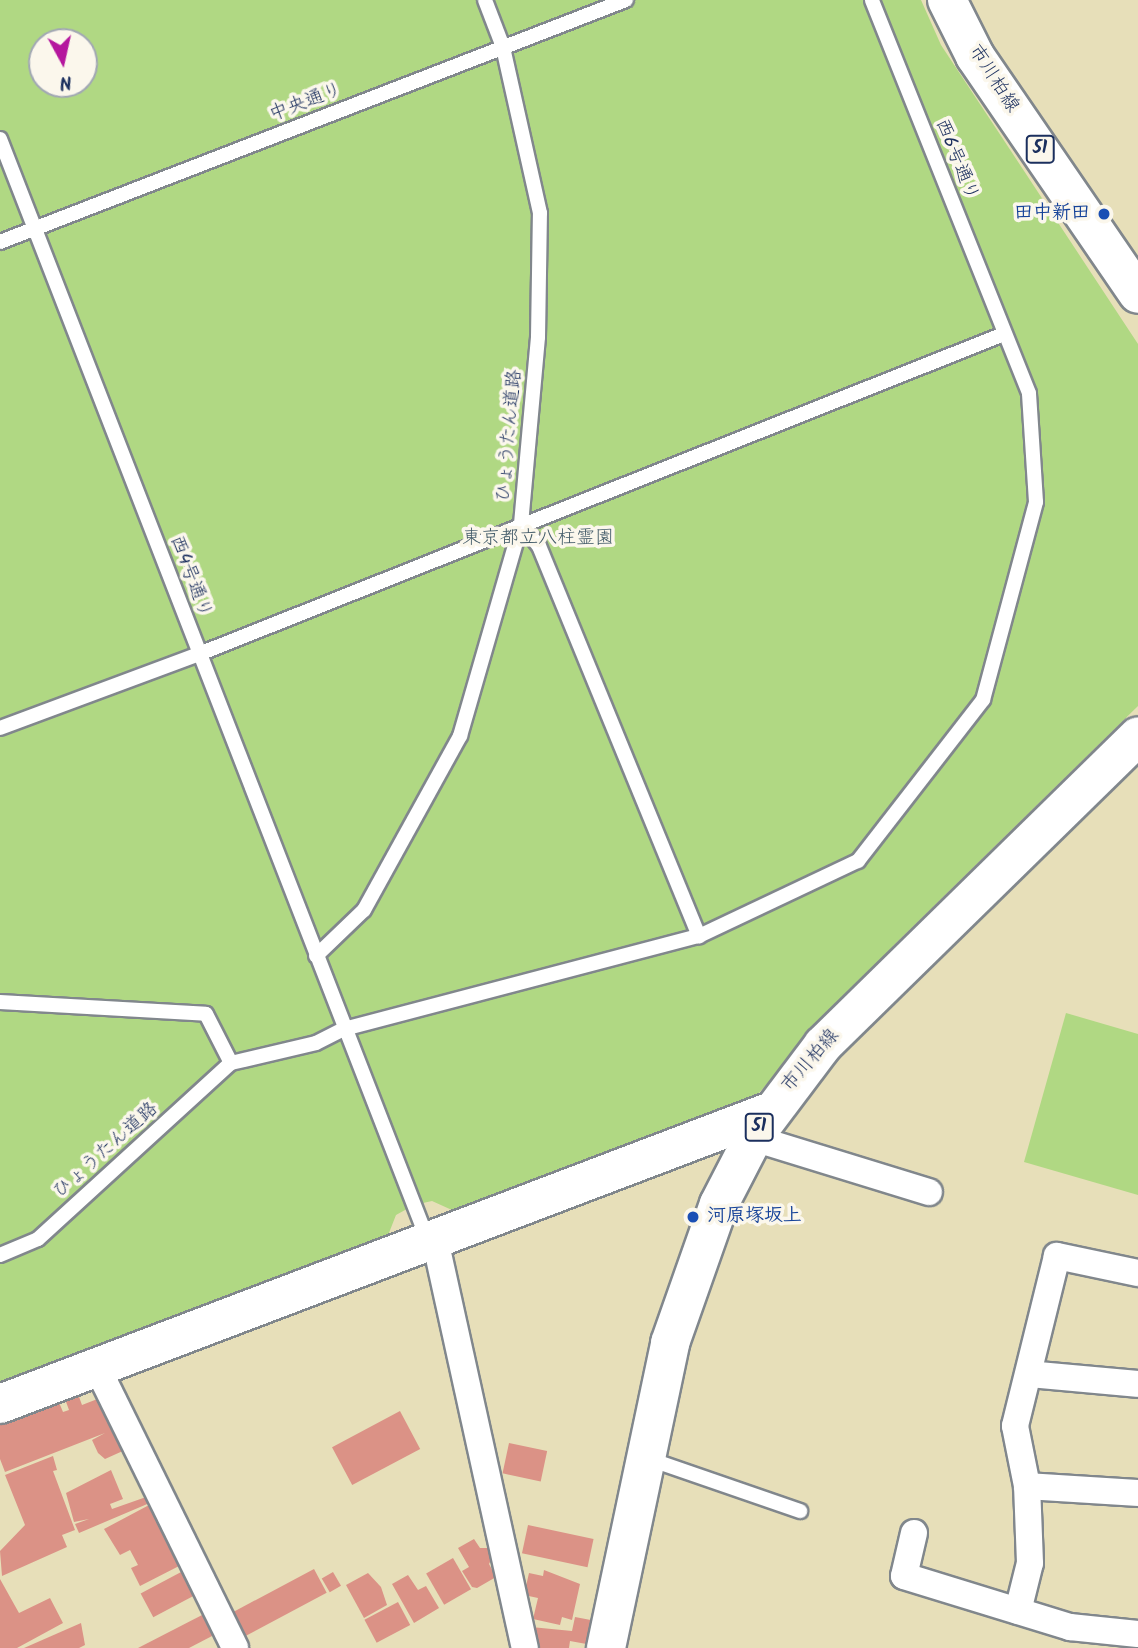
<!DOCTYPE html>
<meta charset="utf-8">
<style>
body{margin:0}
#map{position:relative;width:1138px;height:1648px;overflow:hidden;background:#e7dfb9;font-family:Kalam,"Klee One",sans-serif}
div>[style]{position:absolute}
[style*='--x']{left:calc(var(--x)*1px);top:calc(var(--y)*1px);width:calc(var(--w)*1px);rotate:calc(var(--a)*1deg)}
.green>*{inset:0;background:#b0d883}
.building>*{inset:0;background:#db9286;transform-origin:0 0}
.roads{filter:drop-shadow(2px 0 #81878c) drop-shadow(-2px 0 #81878c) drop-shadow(0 2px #81878c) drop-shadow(0 -2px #81878c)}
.lane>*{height:14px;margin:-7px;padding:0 7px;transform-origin:7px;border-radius:7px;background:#fff}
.street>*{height:26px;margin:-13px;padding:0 13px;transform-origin:13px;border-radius:13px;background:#fff}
.secondary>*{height:38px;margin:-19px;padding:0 19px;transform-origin:19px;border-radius:19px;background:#fff}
.primary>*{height:38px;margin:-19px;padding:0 19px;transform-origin:19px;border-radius:19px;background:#fff}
.dots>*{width:19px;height:19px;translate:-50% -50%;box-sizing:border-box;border:4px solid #fbf7ec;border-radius:50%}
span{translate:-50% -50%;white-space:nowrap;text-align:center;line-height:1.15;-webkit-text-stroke:7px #fbf7ec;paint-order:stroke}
.shield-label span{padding:2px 5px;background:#fbf7ec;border:2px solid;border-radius:5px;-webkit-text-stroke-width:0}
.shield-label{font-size:18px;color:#1b2f5e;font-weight:700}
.street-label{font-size:19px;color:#1b2f5e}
.transit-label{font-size:19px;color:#164399;font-weight:700}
.right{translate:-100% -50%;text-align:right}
.left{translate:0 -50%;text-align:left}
.park-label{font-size:19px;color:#405967}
.north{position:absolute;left:28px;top:28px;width:70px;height:70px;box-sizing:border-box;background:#fbf7ec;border:2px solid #a1a7b3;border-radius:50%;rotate:172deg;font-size:19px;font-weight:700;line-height:28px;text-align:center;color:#1b2f5e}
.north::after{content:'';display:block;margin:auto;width:24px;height:32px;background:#b5179e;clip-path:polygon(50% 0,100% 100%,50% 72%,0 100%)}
</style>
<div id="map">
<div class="green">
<i style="clip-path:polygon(evenodd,0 0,921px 0,941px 45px,1138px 344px,1138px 706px,894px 945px,757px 1095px,463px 1215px,432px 1201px,414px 1205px,396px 1215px,385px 1243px,0 1393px,0 0,42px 42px,84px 42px,84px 84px,42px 84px,42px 42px)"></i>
<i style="clip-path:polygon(1066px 1013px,1138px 1034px,1138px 1195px,1024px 1162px)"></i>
</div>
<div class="building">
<i style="clip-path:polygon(78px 1394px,82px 1405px,100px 1398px,125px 1450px,105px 1459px,98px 1453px,92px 1440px,105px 1433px,5px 1472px,0 1459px,0 1424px,58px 1400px,63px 1412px,69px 1410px,65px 1399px)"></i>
<i style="left:400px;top:1411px;width:43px;height:77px;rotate:62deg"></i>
<i style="left:509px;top:1443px;width:39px;height:31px;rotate:12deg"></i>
<i style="clip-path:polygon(53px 1456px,57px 1470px,53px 1471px,75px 1530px,62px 1535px,67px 1547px,2px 1576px,0 1551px,25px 1525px,5px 1475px)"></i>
<i style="clip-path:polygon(111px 1470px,123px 1499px,110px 1504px,112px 1509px,149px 1496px,152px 1502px,79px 1533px,75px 1524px,89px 1519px,74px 1522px,66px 1493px)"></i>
<i style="clip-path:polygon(151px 1504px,181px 1565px,140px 1586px,131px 1568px,138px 1565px,130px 1550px,120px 1555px,104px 1529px)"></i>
<i style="left:528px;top:1525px;width:67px;height:29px;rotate:12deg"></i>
<i style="clip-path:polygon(474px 1539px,480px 1548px,489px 1548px,493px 1556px,489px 1564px,496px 1577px,477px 1588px,472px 1587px,462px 1571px,469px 1567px,458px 1548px)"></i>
<i style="left:453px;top:1558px;width:36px;height:31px;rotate:60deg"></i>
<i style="left:314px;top:1569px;width:27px;height:93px;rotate:62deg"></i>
<i style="clip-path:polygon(544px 1570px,580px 1584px,572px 1620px,562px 1617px,560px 1625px,533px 1619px,538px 1598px,524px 1595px,529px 1573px,543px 1576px)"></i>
<i style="left:183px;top:1571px;width:27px;height:48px;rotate:62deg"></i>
<i style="left:333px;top:1572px;width:16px;height:13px;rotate:60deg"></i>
<i style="clip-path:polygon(368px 1573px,381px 1587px,387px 1605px,364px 1618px,346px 1585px)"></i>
<i style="clip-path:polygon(408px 1575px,418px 1590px,426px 1586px,439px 1608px,414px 1623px,392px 1584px)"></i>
<i style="clip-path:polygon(0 1579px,19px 1613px,50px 1598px,63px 1623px,17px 1648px,0 1648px)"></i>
<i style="left:398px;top:1602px;width:26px;height:38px;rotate:62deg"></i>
<i style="clip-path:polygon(206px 1613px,214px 1635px,189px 1648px,138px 1648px)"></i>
<i style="clip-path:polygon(575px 1617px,596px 1621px,592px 1645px,570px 1641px,569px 1648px,535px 1648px,531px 1627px,572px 1631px)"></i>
<i style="clip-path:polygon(81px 1623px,85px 1645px,79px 1648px,24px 1648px)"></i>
</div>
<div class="roads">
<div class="lane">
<i style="--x:0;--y:139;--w:1179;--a:68.77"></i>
<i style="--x:0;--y:242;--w:671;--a:-21.14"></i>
<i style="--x:521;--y:524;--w:28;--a:51"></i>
<i style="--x:539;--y:546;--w:422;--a:67.7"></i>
<i style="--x:0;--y:728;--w:212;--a:-20.4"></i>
<i style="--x:199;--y:654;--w:866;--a:-21.68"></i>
<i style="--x:316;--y:956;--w:66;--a:-43.8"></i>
<i style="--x:364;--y:910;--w:199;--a:-61.1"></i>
<i style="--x:460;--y:736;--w:221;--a:-73.9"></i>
<i style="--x:521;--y:524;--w:188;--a:-84.8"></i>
<i style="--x:538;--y:337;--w:124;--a:-89.1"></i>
<i style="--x:540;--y:213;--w:170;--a:-102.6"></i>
<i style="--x:503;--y:47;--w:50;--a:-111"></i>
<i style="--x:0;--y:1002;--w:206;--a:3.3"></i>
<i style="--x:206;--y:1014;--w:55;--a:63"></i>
<i style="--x:231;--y:1063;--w:87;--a:-13.2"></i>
<i style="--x:316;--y:1043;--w:31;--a:-27"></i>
<i style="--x:344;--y:1029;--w:367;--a:-14.7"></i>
<i style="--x:699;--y:936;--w:176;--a:-25.3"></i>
<i style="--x:858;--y:861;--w:204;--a:-52.2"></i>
<i style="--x:983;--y:700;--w:205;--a:-75"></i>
<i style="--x:1036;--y:502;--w:109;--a:-93.7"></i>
<i style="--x:1029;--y:393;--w:423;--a:-111.8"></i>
<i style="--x:0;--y:1255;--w:41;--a:-22.8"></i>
<i style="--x:38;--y:1239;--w:261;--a:-42.4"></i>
<i style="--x:649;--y:1459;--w:160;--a:19"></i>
</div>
<div class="street">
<i style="--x:753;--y:1138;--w:184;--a:17.1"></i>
<i style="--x:434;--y:1235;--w:423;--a:77.6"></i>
<i style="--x:1138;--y:1273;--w:83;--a:-168.1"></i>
<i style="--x:1057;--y:1256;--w:175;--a:103.9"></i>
<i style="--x:1015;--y:1426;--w:61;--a:78.7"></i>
<i style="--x:1027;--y:1486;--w:111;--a:3.6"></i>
<i style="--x:96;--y:1365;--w:315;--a:63.8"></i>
<i style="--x:1029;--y:1374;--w:109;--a:5.2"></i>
<i style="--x:914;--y:1533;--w:44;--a:103.1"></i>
<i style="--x:904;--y:1576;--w:174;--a:17.1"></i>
<i style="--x:1070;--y:1627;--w:68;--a:5.9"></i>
<i style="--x:1018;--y:1611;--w:49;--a:-76"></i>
<i style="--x:1030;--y:1563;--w:77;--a:-92.2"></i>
</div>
<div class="secondary">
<i style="--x:0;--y:1404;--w:823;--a:-20.79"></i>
</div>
<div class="primary">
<i style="--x:947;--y:0;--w:63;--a:63.4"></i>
<i style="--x:975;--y:56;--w:288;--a:55.6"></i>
<i style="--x:606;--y:1648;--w:312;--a:-78.1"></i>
<i style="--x:670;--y:1343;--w:147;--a:-70.6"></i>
<i style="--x:719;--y:1204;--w:74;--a:-62.7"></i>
<i style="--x:753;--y:1138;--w:116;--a:-53"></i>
<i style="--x:823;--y:1045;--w:441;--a:-44.4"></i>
</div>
</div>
<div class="dots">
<i style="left:1104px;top:214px;background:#1a4fb4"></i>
<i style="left:693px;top:1217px;background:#1a4fb4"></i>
</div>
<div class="shield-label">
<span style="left:1040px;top:149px">51</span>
<span style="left:759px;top:1127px">51</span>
</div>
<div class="street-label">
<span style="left:993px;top:79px;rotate:57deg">市川柏線</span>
<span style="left:306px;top:103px;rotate:-21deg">中央通り</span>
<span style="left:956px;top:160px;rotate:68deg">西6号通り</span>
<span style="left:510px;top:436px;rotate:-85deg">ひょうたん道路</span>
<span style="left:190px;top:577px;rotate:69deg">西4号通り</span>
<span style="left:811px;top:1061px;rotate:-49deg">市川柏線</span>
<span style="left:106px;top:1151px;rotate:-42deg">ひょうたん道路</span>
</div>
<div class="transit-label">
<span class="right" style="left:1090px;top:214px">田中新田</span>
<span class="left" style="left:707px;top:1217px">河原塚坂上</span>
</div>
<div class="park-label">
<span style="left:538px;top:539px">東京都立八柱霊園</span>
</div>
<div class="north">N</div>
</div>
